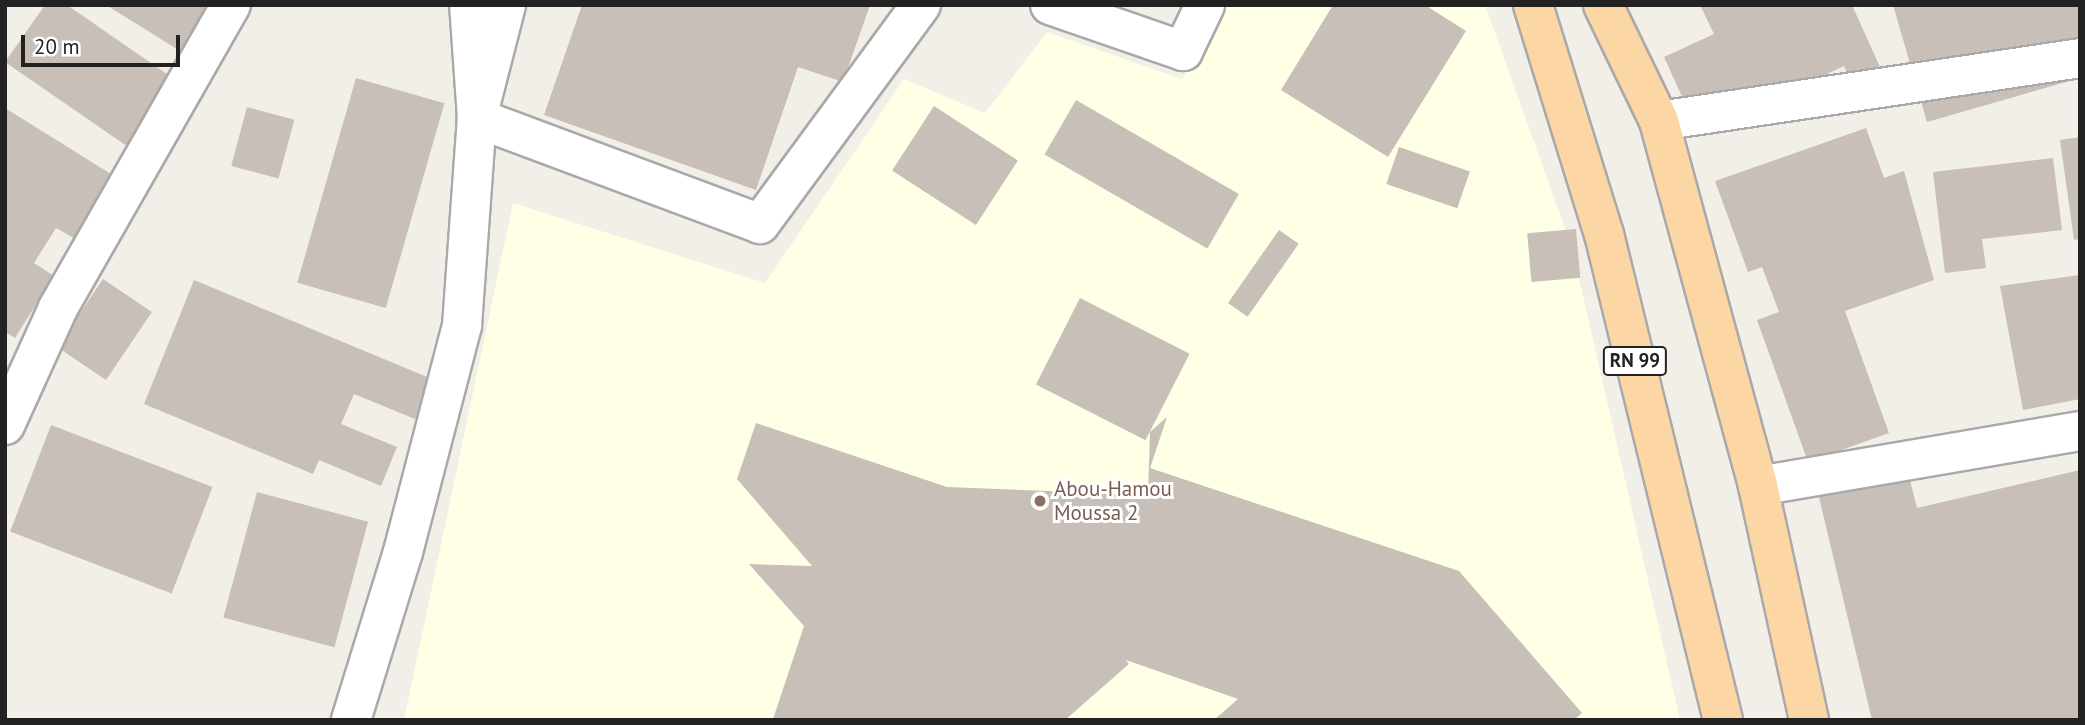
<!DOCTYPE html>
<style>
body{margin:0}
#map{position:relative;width:2085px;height:725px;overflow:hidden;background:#f2efe9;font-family:"PT Sans",sans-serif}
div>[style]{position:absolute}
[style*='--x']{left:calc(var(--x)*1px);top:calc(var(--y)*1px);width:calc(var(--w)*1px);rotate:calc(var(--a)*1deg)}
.education>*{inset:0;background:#ffffe5}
.building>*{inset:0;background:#c7bfb8;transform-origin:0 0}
.roads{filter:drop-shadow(2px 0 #a9a9a9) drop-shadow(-2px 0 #a9a9a9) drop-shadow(0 2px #a9a9a9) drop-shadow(0 -2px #a9a9a9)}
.street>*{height:38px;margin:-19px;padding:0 19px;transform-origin:19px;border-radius:19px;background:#fff}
.primary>*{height:38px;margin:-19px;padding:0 19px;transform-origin:19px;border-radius:19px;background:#fcd6a4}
.dots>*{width:19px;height:19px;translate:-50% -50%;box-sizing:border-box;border:4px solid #fff;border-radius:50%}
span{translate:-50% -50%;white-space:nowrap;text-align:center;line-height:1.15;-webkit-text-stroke:6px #fff;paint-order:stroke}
.shield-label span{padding:2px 5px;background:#fff;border:2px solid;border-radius:5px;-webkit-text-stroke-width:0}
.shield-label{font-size:19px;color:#222;font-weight:700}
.education-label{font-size:21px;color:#785e54}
.left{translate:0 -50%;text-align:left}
.frame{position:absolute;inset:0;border:7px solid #222;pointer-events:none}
.scale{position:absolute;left:21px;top:35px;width:159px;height:32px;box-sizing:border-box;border:4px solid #222;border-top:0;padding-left:9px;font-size:21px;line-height:24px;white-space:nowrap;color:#222;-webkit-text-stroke:5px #fff;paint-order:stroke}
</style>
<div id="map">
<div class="education">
<i style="clip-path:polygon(1220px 5px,1485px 5px,1572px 248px,1680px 720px,404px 720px,513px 203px,765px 283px,904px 79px,985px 113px,1047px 32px,1182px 79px)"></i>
</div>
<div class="building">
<i style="clip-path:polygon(45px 5px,67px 5px,180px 83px,134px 151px,5px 62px)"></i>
<i style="clip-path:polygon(106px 5px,212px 5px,185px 54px)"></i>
<i style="clip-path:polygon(582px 5px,870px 5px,843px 82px,798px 67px,756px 190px,544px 115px)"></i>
<i style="clip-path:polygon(1333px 5px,1425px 5px,1466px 31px,1388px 157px,1281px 90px)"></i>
<i style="clip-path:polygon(1700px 5px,1852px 5px,1889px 87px,1859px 100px,1844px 66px,1699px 134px,1664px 57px,1714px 34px)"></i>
<i style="clip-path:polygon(1893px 5px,2080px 5px,2080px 78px,1927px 122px)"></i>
<i style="left:356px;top:78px;width:92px;height:213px;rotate:16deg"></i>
<i style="left:1076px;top:100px;width:188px;height:63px;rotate:30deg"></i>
<i style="left:934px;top:106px;width:100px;height:77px;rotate:33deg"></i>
<i style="left:247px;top:107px;width:49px;height:61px;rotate:15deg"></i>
<i style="clip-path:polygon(5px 108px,119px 179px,81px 242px,56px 228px,34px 263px,54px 276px,15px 338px,5px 332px)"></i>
<i style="clip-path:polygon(1866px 128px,1884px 178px,1904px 171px,1934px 280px,1845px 311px,1889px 433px,1808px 462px,1757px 320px,1779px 312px,1762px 267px,1748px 272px,1715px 181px)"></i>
<i style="clip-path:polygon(2080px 137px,2080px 239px,2074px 240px,2060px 140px)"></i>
<i style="left:1399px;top:147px;width:75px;height:39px;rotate:19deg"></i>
<i style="clip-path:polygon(2053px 158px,2062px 230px,1982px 239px,1986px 268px,1945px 273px,1933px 172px)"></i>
<i style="left:1576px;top:229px;width:49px;height:49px;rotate:85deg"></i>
<i style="left:1279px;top:230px;width:24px;height:89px;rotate:35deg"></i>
<i style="clip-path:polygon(2080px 275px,2080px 399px,2023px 410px,2000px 286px)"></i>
<i style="left:103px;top:279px;width:59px;height:82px;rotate:34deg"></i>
<i style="clip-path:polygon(194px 280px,432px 379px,415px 419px,354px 394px,341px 424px,397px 447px,381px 486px,319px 460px,313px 474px,144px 404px)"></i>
<i style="left:1080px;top:298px;width:123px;height:97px;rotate:27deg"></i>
<i style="clip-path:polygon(1167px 417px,1150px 468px,1459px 571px,1582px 713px,1574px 720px,1214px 720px,1238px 699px,1126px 660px,1129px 664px,1065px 720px,773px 719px,804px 626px,749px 564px,812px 566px,737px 479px,756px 423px,947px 487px,1148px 495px,1150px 432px)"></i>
<i style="left:51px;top:425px;width:173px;height:114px;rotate:21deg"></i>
<i style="clip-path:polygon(2080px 470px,2080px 720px,1872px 720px,1818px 493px,1908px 472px,1917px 508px)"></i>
<i style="left:257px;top:492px;width:115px;height:130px;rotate:15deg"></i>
</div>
<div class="roads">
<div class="street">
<i style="--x:506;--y:5;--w:117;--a:104.4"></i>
<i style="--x:477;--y:118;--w:302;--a:20.5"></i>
<i style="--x:760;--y:224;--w:272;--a:-53.7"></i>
<i style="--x:1050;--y:5;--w:141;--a:19.1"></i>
<i style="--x:1183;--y:51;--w:51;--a:-64.4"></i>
<i style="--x:1659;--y:121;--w:426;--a:-8.5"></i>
<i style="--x:5;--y:425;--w:128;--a:-65.6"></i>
<i style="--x:58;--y:308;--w:349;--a:-60.3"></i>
<i style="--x:1758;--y:486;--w:327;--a:-9.7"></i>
<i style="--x:351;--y:720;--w:176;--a:-72.8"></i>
<i style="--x:403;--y:552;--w:234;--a:-75.4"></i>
<i style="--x:462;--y:326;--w:209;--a:-85.9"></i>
<i style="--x:477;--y:118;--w:113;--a:-94"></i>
</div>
<div class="primary">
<i style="--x:1533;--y:5;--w:240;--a:72.8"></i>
<i style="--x:1604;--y:234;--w:500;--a:76.24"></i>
<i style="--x:1603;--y:5;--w:129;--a:64.2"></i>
<i style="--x:1659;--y:121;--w:378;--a:74.8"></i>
<i style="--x:1758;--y:486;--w:239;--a:77.7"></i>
</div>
</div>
<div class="dots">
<i style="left:1040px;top:501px;background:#8d6e63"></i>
</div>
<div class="shield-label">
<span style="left:1635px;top:361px">RN 99</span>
</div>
<div class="education-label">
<span class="left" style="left:1054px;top:501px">Abou-Hamou<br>Moussa 2</span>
</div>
<div class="frame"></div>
<div class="scale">20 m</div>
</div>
